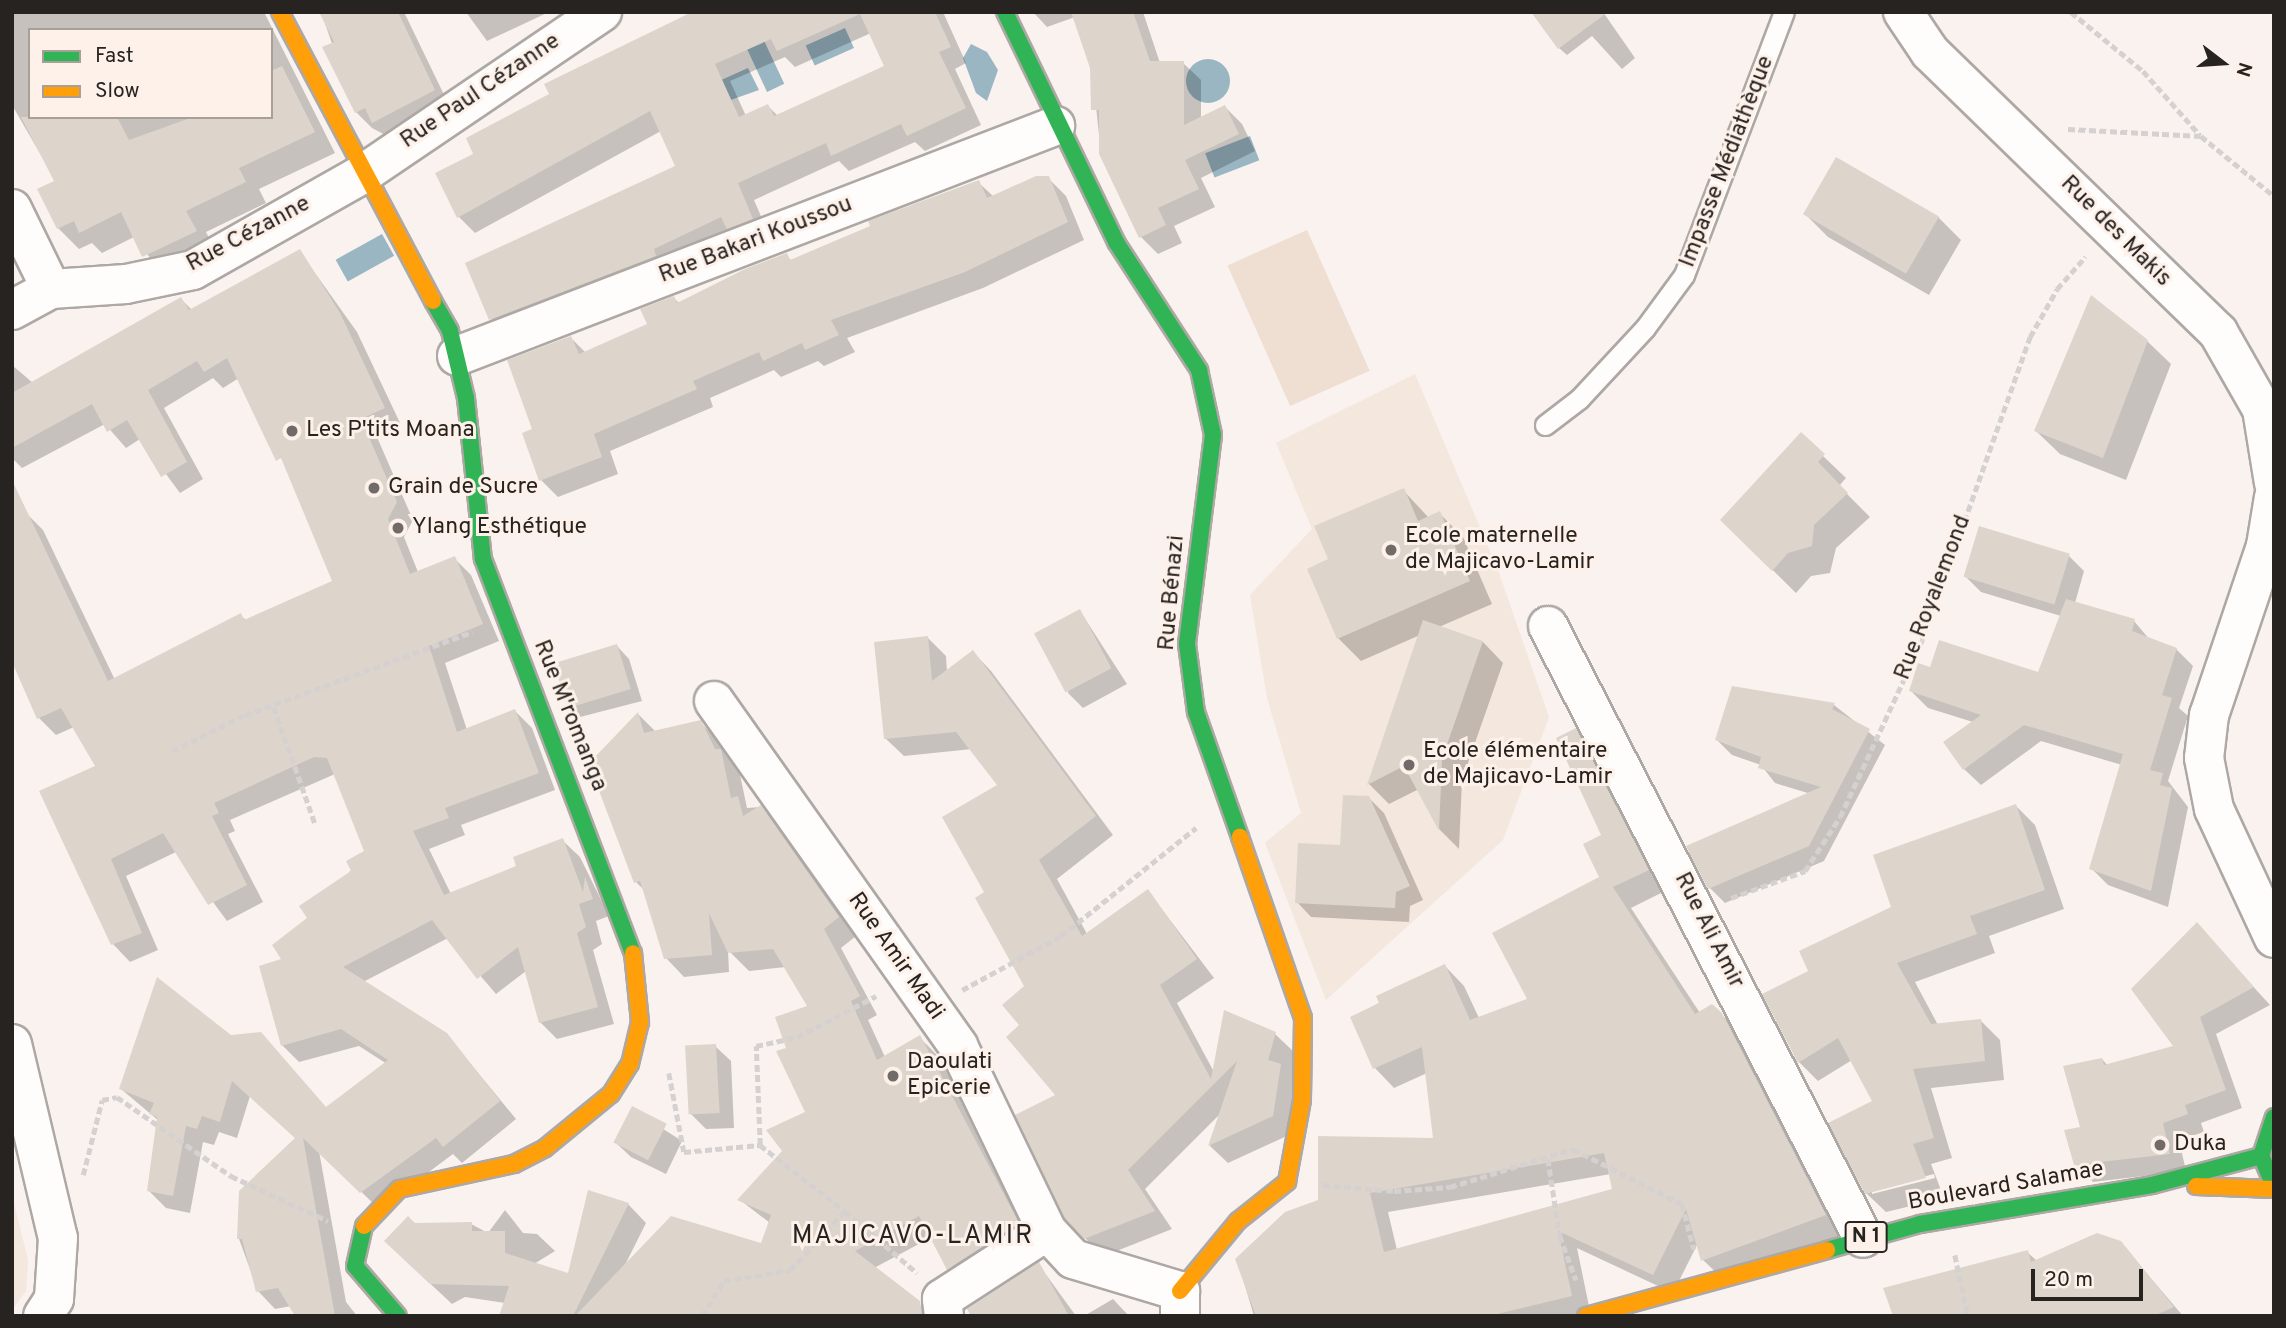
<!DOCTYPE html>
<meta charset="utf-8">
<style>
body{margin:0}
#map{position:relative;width:2286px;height:1328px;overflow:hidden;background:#f9f2ee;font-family:Overpass,sans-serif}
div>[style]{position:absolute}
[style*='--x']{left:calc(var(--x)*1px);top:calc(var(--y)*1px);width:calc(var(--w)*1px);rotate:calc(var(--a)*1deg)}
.built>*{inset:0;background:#f4e7dd}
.green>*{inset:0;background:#efded2;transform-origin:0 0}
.water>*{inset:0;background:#9ab6c3;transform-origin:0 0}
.round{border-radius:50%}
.shadow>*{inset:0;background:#0003}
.building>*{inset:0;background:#ddd5cc;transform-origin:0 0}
.path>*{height:4.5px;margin-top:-2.25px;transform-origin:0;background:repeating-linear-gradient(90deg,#d4d1d0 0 7px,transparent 0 10.5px)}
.roads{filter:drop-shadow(2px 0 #aea8a5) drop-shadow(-2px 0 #aea8a5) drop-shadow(0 2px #aea8a5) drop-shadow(0 -2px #aea8a5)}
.lane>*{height:19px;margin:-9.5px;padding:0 9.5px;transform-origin:9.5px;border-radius:9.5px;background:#fefdfc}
.street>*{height:38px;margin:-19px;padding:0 19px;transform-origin:19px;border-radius:19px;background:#fefdfc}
.fast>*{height:16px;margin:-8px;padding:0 8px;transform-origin:8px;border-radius:8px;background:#30b455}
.slow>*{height:16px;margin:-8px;padding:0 8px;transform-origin:8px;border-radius:8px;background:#ff9f0a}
.dots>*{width:19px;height:19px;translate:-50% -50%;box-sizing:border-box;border:4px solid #fef1e9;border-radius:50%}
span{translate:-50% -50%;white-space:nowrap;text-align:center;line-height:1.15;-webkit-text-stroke:6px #fef1e9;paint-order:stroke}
.shield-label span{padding:2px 5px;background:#fef1e9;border:2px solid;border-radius:5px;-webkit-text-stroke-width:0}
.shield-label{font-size:21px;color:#272320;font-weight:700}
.street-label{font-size:23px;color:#272320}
.poi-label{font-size:23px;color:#272320}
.left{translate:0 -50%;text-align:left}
.quarter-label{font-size:26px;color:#272320;letter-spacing:2px}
.frame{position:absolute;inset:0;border:14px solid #272320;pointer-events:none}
.legend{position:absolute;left:28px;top:28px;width:245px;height:91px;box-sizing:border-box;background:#fef1e9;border:2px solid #a89f99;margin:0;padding:9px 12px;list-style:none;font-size:21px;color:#272320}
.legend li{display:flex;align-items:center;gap:14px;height:35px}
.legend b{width:35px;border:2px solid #a89f99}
.north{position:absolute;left:2188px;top:28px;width:70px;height:70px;-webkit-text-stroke:5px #fef1e9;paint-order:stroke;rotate:107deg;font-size:19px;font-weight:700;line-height:28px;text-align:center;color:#272320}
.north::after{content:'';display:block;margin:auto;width:24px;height:32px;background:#272320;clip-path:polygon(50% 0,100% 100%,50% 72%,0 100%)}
.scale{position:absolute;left:2031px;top:1269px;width:112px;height:32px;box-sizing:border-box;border:4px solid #272320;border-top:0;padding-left:9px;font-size:21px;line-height:24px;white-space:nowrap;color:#272320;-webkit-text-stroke:5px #fef1e9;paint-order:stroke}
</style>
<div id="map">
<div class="built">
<i style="clip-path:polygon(1415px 374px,1498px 570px,1549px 717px,1503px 840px,1326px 1000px,1265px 843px,1301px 813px,1267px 698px,1250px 595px,1312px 529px,1276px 443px)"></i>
<i style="clip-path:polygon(12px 1195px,28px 1260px,26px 1291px,12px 1310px)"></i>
</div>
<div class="green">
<i style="left:1307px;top:230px;width:154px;height:87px;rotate:66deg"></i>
</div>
<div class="water">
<i style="left:845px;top:28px;width:22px;height:43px;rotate:66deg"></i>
<i style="left:761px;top:34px;width:55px;height:19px;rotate:65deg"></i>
<i style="clip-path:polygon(971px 44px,987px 52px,998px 70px,987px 101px,976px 93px,963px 58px)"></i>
<i class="round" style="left:1186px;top:59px;width:44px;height:44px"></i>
<i style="clip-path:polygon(748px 68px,759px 90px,725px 102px,719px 81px)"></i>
<i style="left:1250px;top:136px;width:26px;height:48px;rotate:69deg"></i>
<i style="left:382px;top:234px;width:25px;height:53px;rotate:61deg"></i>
</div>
<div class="shadow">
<i style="clip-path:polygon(evenodd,12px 12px,264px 12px,335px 153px,259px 189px,266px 203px,206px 232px,216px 252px,165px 277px,134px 237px,102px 253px,92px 243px,79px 249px,58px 228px,56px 181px,12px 105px,12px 12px,30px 30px,271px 30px,271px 117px,30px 117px,30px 30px)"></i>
<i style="clip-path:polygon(321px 12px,404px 12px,449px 105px,389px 137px,372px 128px,356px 112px)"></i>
<i style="clip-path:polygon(466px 12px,549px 12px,487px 41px)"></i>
<i style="clip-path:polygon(evenodd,696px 12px,943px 12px,966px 63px,955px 69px,981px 125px,925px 151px,915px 142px,849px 171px,839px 161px,754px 200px,769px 235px,507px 335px,491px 319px,677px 166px,661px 131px,475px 233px,459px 217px,475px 155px,552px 95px,546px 85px,696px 12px,871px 33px,886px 66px,778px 116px,768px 106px,746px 116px,730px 81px,785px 57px,795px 67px,871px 33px)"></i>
<i style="clip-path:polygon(1033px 12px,1143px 12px,1160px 63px,1183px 63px,1201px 80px,1201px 119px,1225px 107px,1242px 124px,1255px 151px,1201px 178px,1215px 207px,1174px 226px,1182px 243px,1158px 254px,1141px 237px,1101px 154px,1092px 68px,1075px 17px,1047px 27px)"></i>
<i style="clip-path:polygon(1603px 12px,1635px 58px,1622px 69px,1592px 36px,1567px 55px,1559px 48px)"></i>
<i style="clip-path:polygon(1048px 178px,1066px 196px,1084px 240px,983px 288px,847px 338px,855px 352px,824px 366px,818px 361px,781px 377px,774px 370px,710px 398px,713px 407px,610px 451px,618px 474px,558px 497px,541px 480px,534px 430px,571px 338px,586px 353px,650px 325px,674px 298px,680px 304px,786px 255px,792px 261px,978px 182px,994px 197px)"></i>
<i style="clip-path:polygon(1805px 214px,1938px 217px,1961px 240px,1929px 295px,1828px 237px)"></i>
<i style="clip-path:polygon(300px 252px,357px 332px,401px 425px,377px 437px,413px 520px,404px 537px,418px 572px,454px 558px,471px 575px,499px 641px,445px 663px,467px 730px,515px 711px,532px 728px,555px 790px,461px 825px,465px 835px,429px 849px,451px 894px,518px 867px,562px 840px,580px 857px,609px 916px,596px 921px,602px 944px,593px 950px,614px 1024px,557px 1039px,540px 1022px,526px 971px,496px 994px,448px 938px,363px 982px,446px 1034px,516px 1119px,462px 1163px,453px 1154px,379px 1209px,319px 1151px,346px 1302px,357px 1316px,297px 1316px,291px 1306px,275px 1309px,258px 1291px,239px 1239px,296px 1138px,250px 1096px,237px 1138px,219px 1132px,214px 1145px,203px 1142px,190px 1213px,166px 1208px,149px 1191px,159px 1121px,121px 1089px,158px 980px,331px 1115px,387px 1064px,359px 1046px,299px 1062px,282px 1045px,283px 960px,309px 918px,367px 852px,335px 774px,230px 820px,235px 831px,228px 834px,263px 902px,227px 921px,176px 852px,126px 876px,158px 950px,130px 962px,113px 944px,97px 766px,74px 727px,56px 735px,39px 718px,26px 513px,43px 530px,115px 680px,240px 615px,247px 621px,335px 582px,289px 472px,239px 378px,223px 388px,213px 378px,164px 408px,203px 479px,180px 493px,140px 439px,126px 448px,105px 424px,22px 468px,12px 458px,12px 365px,33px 383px,181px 299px,192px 310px)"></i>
<i style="clip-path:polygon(2147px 341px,2171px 364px,2126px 480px,2060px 454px,2036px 431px)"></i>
<i style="clip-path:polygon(1823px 456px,1846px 478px,1839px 486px,1870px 517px,1836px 548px,1830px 573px,1811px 576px,1796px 593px,1722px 520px)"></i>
<i style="clip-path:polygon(1403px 490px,1429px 518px,1440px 514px,1463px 537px,1492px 604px,1439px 627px,1483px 642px,1503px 663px,1462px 780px,1459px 849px,1440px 830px,1419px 789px,1389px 804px,1369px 784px,1420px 635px,1361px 661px,1338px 638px,1331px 560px)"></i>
<i style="clip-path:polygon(2069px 556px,2084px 571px,2075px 603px,2134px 621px,2150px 640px,2176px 649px,2193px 666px,2179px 708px,2188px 716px,2168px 781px,2188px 807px,2168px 907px,2108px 885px,2091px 868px,2122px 765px,2041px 741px,1981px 785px,1964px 769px,1973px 722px,1928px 708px,1911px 691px,1931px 669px,2040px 674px,2061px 616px,1981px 592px,1965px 576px)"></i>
<i style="clip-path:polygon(1080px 611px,1127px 684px,1083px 708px,1068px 693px)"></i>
<i style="clip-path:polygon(928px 638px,946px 656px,947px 672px,973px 652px,991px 671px,1113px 835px,1057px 879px,1087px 934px,1148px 891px,1214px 978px,1177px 1003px,1214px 1072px,1275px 1034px,1294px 1052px,1291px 1134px,1228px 1163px,1210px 1146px,1222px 1112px,1145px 1189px,1172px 1229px,1104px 1256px,1085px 1238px,1058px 1095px,1027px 987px,987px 893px,1000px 786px,972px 749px,904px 756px,885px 738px)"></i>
<i style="clip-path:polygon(617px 646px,629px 659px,642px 701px,580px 717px,568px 705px)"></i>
<i style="clip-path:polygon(1733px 688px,1834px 705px,1885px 745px,1824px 861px,1725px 903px,1710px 888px,1811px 794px,1775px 783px,1761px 765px,1732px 755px,1717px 740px)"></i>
<i style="clip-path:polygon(638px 714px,656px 732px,700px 722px,719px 741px,739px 770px,747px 808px,761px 807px,779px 826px,856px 936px,841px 948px,877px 1015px,868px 1020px,885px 1057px,919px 1037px,938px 1056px,1036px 1242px,967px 1287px,932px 1237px,874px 1268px,932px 1316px,504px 1316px,505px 1303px,465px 1297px,452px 1304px,405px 1260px,414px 1224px,471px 1224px,488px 1233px,505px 1210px,523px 1233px,537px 1234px,555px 1251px,534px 1264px,569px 1275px,628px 1204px,646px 1223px,625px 1265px,762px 1245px,770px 1223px,740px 1200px,784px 1151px,807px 1112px,789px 1049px,810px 1007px,786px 967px,749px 971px,728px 950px,729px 972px,684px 977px,666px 958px,646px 892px,636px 882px)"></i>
<i style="clip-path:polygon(evenodd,1576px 730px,1595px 750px,1667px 890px,1631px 908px,1700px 1013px,1721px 1014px,1742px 1034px,1845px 1235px,1723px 1279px,1703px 1260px,1698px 1243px,1673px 1293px,1577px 1248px,1591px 1316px,1254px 1316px,1237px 1259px,1319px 1201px,1435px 1140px,1427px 1073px,1394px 1088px,1375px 1068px,1352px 1018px,1445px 966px,1464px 986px,1479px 1018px,1530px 1000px,1601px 878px,1604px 835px,1576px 730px,1611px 1174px,1614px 1190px,1397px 1250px,1388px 1212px,1611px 1174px)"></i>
<i style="clip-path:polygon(1369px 798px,1384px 813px,1423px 900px,1410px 906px,1409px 922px,1311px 917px,1297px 902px,1341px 846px)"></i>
<i style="clip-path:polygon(evenodd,2016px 806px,2035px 825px,2064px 909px,1989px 936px,1995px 953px,1915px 982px,1938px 1025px,1981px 1021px,2000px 1040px,2004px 1080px,1931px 1088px,1952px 1158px,1931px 1164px,1944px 1198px,1886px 1212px,1866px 1193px,1875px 1102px,1852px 1060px,1818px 1081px,1799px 1062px,1811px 972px,2016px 806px,1934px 1174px,1935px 1178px,1872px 1194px,1872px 1190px,1934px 1174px)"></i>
<i style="clip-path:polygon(2197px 925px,2270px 1005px,2216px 1034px,2242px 1108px,2201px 1123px,2204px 1132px,2179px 1140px,2186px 1171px,2093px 1182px,2076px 1164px,2102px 1059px,2108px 1066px,2176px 1047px)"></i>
<i style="clip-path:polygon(715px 1046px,731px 1061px,734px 1128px,706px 1129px,690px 1113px)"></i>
<i style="clip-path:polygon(632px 1109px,682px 1141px,666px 1174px,631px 1157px,615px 1142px)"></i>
<i style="clip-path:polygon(2120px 1242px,2183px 1316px,1895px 1316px,2027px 1252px,2037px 1261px)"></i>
<i style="clip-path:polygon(1039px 1265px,1076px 1316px,973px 1316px)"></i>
<i style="clip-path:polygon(1113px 1299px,1129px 1316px,1084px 1316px)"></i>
</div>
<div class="building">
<i style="clip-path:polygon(319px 12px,398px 12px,435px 90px,372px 123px,365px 108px,355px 113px,322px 47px,334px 42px)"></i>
<i style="clip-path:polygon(evenodd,692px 12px,935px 12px,951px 47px,939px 52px,966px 108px,907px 136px,901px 124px,831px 156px,826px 143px,738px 183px,753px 219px,727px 229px,721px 217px,654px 249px,656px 256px,489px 320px,465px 263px,675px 166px,650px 111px,457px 218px,435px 173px,473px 154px,466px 138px,549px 94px,544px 84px,692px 12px,860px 14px,884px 66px,774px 116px,768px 104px,739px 117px,715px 64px,771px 39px,777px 51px,860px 14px)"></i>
<i style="clip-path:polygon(1071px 12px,1133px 12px,1150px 61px,1184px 61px,1184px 125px,1225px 105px,1239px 134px,1185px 160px,1199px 189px,1158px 208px,1166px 225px,1139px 238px,1099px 154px,1099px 110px,1091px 110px,1090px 68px)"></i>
<i style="clip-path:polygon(1531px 12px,1608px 12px,1558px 49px)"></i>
<i style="clip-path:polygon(282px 66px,315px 132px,239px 168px,246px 182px,186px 211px,197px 231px,142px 257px,121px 212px,79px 233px,74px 221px,57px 229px,37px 189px,54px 181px,21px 117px,117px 117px,129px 140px,193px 117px,271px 117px,271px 71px)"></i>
<i style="left:1836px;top:157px;width:119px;height:66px;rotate:30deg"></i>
<i style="clip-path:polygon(1036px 176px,1049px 176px,1068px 222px,965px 272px,831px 320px,839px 335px,805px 350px,802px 343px,763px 361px,759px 352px,693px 381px,697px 389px,594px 434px,602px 457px,539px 481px,522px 433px,532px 429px,507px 360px,571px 336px,579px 354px,647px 324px,640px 309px,674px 296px,677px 303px,745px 269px,787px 253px,790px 260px,870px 226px,868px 221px,979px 180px,987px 198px)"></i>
<i style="clip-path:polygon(300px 249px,340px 313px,385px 408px,361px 419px,397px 502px,388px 519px,410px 574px,455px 556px,483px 624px,429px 646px,457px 732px,515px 709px,539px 773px,445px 808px,449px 818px,413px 831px,444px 895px,516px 866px,513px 857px,563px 838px,583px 892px,585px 877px,593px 899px,579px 904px,586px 927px,577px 933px,598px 1007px,539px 1023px,518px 947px,477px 979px,432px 920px,343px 967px,447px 1033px,500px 1101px,443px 1147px,436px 1138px,360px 1193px,303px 1138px,335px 1316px,295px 1316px,278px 1288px,256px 1292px,242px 1239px,237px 1239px,239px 1191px,295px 1138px,232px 1081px,220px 1122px,202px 1116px,197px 1129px,186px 1126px,173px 1196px,147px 1191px,157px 1117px,149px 1114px,154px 1103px,119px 1089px,157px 977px,231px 1035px,261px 1032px,326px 1107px,388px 1060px,341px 1029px,281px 1046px,259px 966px,281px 959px,272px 945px,307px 918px,299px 906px,351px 871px,346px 861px,364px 851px,327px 758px,314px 757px,214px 803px,219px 813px,212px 816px,247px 885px,208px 905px,163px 833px,111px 859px,142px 933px,111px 945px,39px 791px,95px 766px,61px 708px,37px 719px,12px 662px,12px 480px,108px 681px,241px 613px,244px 620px,332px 581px,281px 458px,276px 461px,227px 358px,204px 372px,197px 361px,148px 390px,187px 462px,161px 477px,127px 420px,107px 432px,92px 404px,12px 448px,12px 393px,181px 297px,189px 310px)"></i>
<i style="clip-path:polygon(2091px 295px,2148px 340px,2103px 458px,2034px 431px)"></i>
<i style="clip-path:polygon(1801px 432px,1825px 454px,1818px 462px,1848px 493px,1814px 525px,1812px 546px,1788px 553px,1772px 571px,1720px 520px)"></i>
<i style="clip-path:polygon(1404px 488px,1418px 521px,1440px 511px,1470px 581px,1337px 639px,1307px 569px,1328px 559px,1314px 526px)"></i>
<i style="left:1979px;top:526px;width:95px;height:53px;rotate:17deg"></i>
<i style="clip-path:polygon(2066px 599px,2135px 619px,2132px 631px,2177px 648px,2162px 695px,2172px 698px,2150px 770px,2163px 773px,2160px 785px,2172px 788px,2151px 891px,2089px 869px,2123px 754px,2024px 725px,1963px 770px,1943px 742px,1981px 715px,1909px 691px,1918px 663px,1930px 667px,1939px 640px,2038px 672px)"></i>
<i style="left:1080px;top:609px;width:67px;height:52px;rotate:62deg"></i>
<i style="clip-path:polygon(1423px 620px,1483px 641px,1442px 759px,1439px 831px,1404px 766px,1367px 785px)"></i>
<i style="clip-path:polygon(928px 636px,932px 681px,973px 650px,1096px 816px,1039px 860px,1082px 936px,1148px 889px,1197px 959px,1160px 985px,1211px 1079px,1224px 1010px,1276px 1032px,1268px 1060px,1281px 1064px,1273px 1116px,1208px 1146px,1237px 1061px,1128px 1170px,1155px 1211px,1084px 1239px,1065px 1219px,1015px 1115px,1055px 1095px,1006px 1037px,1019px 1025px,1002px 1005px,1024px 986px,975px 898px,984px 892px,942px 817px,997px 785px,956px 732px,884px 739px,874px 642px)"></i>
<i style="left:617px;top:644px;width:47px;height:66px;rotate:73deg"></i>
<i style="clip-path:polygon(1732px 686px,1835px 703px,1832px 709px,1870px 729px,1809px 846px,1708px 889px,1686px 846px,1821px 787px,1758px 768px,1761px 757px,1715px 740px)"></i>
<i style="clip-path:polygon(638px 712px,644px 733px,701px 720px,715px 749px,721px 749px,731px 798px,738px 796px,743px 816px,761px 805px,839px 917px,824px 929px,860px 996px,851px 1001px,877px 1060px,920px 1035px,1019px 1223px,947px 1270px,919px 1216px,855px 1251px,920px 1301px,922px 1316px,575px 1316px,671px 1216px,761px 1243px,771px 1215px,737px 1200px,782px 1151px,766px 1130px,805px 1112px,776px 1051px,786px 1048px,775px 1017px,807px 1006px,773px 949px,728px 953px,709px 913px,712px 955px,664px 959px,640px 881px,634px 883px,593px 775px,594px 758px)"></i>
<i style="clip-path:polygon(evenodd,1576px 728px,1649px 870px,1613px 887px,1695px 1014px,1712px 1004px,1722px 1013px,1826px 1215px,1701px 1261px,1686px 1209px,1653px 1275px,1558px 1231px,1572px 1296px,1489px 1316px,1256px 1316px,1235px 1259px,1285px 1212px,1318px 1200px,1318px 1136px,1433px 1138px,1422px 1047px,1373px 1069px,1350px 1017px,1379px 1003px,1376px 996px,1445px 964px,1470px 1020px,1527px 999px,1492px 933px,1599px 877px,1583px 844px,1601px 835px,1556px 738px,1576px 728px,1604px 1153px,1612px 1189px,1384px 1252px,1370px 1193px,1604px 1153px)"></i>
<i style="clip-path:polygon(1343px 795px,1369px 796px,1410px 886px,1396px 892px,1395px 908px,1295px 903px,1298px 843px,1340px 845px)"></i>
<i style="clip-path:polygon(2016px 804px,2045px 890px,1970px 916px,1977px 934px,1897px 963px,1931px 1024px,1981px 1019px,1985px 1061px,1913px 1069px,1934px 1138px,1913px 1144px,1926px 1178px,1865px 1194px,1828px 1123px,1872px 1101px,1838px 1038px,1798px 1063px,1762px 994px,1808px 971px,1799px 951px,1891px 907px,1873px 855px)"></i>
<i style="clip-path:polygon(2197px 922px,2254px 987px,2200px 1017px,2226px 1090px,2185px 1105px,2188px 1114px,2163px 1123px,2170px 1154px,2074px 1165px,2064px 1130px,2080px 1127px,2063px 1066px,2102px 1058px,2104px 1065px,2173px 1046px,2131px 989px)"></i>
<i style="left:716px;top:1044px;width:69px;height:31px;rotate:87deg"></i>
<i style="left:632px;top:1106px;width:39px;height:41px;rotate:27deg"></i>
<i style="clip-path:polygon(588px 1190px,629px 1203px,573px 1316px,499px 1316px,509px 1286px,430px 1284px,384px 1241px,408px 1216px,415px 1223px,472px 1222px,472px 1231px,505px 1231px,505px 1253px,568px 1273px)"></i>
<i style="clip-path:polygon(2097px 1233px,2121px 1241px,2174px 1307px,2153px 1316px,1893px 1316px,1883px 1288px,2028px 1250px,2031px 1262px)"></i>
<i style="clip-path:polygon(1039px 1262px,1069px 1316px,971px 1316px,967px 1309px)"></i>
</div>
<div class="path">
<i style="--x:2071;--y:12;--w:93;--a:39.3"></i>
<i style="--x:2143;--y:71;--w:86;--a:48.3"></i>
<i style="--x:2068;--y:129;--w:133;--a:3"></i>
<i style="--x:2201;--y:136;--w:94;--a:39.4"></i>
<i style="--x:274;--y:707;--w:126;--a:70.6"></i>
<i style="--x:172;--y:751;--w:81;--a:-26.3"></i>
<i style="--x:245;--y:715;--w:242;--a:-20.1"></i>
<i style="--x:1731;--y:898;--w:79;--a:-20"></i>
<i style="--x:1805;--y:871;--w:64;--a:-57.1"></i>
<i style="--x:1840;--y:817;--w:195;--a:-65.1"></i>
<i style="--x:1922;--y:640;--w:322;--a:-70.4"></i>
<i style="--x:2030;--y:337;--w:55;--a:-60.6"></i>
<i style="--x:2057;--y:289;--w:43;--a:-48.8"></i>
<i style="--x:962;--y:990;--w:113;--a:-28.6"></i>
<i style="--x:1061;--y:936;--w:173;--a:-38.7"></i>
<i style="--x:669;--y:1073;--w:80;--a:79.2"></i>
<i style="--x:684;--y:1152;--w:76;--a:-5.3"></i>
<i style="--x:760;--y:1145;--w:108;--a:37.8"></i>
<i style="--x:760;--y:1145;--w:99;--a:-92.3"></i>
<i style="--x:756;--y:1046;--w:42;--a:-12.4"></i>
<i style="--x:797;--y:1037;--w:89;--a:-27.4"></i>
<i style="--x:1548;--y:1159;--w:78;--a:81.1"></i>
<i style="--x:1560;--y:1236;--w:47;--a:70"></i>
<i style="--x:83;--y:1175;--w:77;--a:-75.8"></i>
<i style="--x:102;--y:1100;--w:15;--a:-11"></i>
<i style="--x:117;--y:1097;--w:139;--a:34.7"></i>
<i style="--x:231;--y:1176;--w:107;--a:24.9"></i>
<i style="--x:1323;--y:1185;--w:71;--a:4.8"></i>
<i style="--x:1394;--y:1191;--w:56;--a:-4.1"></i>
<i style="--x:1450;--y:1187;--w:129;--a:-17.2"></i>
<i style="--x:1573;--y:1149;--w:122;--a:26.8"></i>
<i style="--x:1682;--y:1204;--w:47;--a:75.1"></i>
<i style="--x:1955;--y:1255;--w:62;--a:78"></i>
<i style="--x:702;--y:1316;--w:41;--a:-57.8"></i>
<i style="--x:724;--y:1281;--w:67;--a:-9.5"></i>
<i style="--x:790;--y:1270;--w:81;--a:-47"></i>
<i style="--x:845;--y:1211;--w:95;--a:40.7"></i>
</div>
<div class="roads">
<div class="lane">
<i style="--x:1545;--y:425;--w:43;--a:-37.4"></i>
<i style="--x:1579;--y:399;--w:97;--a:-47.1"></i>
<i style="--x:1645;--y:328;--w:66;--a:-53.7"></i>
<i style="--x:1684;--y:275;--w:281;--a:-69.2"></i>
</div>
<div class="street">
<i style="--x:1903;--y:12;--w:48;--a:56"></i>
<i style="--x:1930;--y:52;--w:402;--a:44.2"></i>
<i style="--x:2218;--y:332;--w:89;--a:60.3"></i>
<i style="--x:2262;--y:409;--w:75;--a:80.8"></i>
<i style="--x:12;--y:209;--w:89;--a:64"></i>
<i style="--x:12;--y:310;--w:44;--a:-28.3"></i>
<i style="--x:51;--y:289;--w:75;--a:-3.8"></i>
<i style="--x:126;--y:284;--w:68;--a:-11.8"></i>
<i style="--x:193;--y:270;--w:193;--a:-29.5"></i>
<i style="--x:361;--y:175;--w:291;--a:-34.1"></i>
<i style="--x:457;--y:356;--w:641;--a:-21.04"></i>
<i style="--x:2274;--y:497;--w:50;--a:99.3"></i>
<i style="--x:2266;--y:546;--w:178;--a:108.6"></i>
<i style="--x:2209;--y:715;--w:43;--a:96.6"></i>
<i style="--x:2204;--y:758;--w:52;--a:78.9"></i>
<i style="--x:2214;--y:809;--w:142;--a:65.1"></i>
<i style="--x:1548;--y:626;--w:688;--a:62.76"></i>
<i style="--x:714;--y:701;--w:423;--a:54.7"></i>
<i style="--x:958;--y:1046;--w:205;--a:64.3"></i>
<i style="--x:1047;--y:1231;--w:38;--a:47"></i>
<i style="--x:1073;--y:1259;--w:112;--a:16.7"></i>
<i style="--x:1180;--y:1291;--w:25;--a:90"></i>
<i style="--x:12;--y:1044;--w:199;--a:76.7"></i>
<i style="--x:58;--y:1238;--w:61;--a:93.8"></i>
<i style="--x:54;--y:1299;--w:20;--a:123"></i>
<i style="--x:944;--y:1316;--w:17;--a:-97"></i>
<i style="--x:942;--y:1299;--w:125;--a:-32.9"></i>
</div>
<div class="fast">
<i style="--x:1005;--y:12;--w:255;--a:64.2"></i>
<i style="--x:1116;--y:242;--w:153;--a:57"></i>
<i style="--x:1199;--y:370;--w:66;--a:77.8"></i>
<i style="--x:1213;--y:435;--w:211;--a:97.1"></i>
<i style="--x:1187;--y:644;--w:69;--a:82.5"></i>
<i style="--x:1196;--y:712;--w:133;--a:70.6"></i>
<i style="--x:433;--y:301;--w:34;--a:60"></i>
<i style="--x:450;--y:331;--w:69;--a:76.6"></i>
<i style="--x:466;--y:398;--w:162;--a:84"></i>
<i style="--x:483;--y:559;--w:422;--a:69.2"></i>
<i style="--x:2271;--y:1179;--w:25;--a:-113"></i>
<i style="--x:2261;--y:1156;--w:41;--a:-71.6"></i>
<i style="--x:364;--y:1226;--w:41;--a:102.7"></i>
<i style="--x:355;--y:1266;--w:66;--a:49.3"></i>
<i style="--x:1827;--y:1250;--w:97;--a:-15.6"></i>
<i style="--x:1920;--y:1224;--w:235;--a:-9.5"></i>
<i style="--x:2152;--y:1185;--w:113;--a:-14.9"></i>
</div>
<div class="slow">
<i style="--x:280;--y:12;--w:327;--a:62.1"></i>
<i style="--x:2196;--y:1186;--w:78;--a:2.2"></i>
<i style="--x:364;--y:1226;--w:51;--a:-46.6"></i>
<i style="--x:399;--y:1189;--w:118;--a:-12.3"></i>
<i style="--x:514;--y:1164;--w:35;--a:-27"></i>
<i style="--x:545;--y:1148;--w:85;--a:-39.3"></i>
<i style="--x:611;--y:1094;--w:36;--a:-58"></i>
<i style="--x:630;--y:1064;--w:43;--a:-76.6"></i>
<i style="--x:640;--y:1022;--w:69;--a:-95.8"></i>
<i style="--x:1180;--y:1291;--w:91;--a:-50.4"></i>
<i style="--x:1238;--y:1221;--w:63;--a:-38.5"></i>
<i style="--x:1287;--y:1182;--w:83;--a:-79.6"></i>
<i style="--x:1302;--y:1100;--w:82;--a:-89.3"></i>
<i style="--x:1303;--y:1018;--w:192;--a:-109.2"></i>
<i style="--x:1586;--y:1316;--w:250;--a:-15.3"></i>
</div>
</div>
<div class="dots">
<i style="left:292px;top:431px;background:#706b68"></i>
<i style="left:374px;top:488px;background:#706b68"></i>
<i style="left:398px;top:528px;background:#706b68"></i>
<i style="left:1391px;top:550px;background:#706b68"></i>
<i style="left:1409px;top:765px;background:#706b68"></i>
<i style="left:893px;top:1076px;background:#706b68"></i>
<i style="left:2160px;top:1145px;background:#706b68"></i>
</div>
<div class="shield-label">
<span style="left:1866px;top:1237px">N 1</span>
</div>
<div class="street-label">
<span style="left:481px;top:92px;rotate:-34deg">Rue Paul Cézanne</span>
<span style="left:1728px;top:162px;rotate:-69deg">Impasse Médiathèque</span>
<span style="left:2115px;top:232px;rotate:45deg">Rue des Makis</span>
<span style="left:249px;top:235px;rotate:-28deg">Rue Cézanne</span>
<span style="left:756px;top:241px;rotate:-21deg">Rue Bakari Koussou</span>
<span style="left:1173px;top:593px;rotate:-85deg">Rue Bénazi</span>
<span style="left:1934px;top:598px;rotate:-69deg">Rue Royalemond</span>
<span style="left:569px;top:716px;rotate:68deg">Rue M'romanga</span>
<span style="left:1708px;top:931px;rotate:63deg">Rue Ali Amir</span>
<span style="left:895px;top:957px;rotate:55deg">Rue Amir Madi</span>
<span style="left:2006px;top:1187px;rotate:-10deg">Boulevard Salamae</span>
</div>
<div class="poi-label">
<span class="left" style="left:306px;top:431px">Les P'tits Moana</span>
<span class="left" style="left:388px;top:488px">Grain de Sucre</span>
<span class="left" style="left:412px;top:528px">Ylang Esthétique</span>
<span class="left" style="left:1405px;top:550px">Ecole maternelle<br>de Majicavo-Lamir</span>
<span class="left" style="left:1423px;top:765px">Ecole élémentaire<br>de Majicavo-Lamir</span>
<span class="left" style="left:907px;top:1076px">Daoulati<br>Epicerie</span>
<span class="left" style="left:2174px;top:1145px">Duka</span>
</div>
<div class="quarter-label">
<span style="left:913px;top:1237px">MAJICAVO-LAMIR</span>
</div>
<div class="frame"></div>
<ul class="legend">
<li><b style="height:9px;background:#30b455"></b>Fast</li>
<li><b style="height:9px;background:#ff9f0a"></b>Slow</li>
</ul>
<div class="north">N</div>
<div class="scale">20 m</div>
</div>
